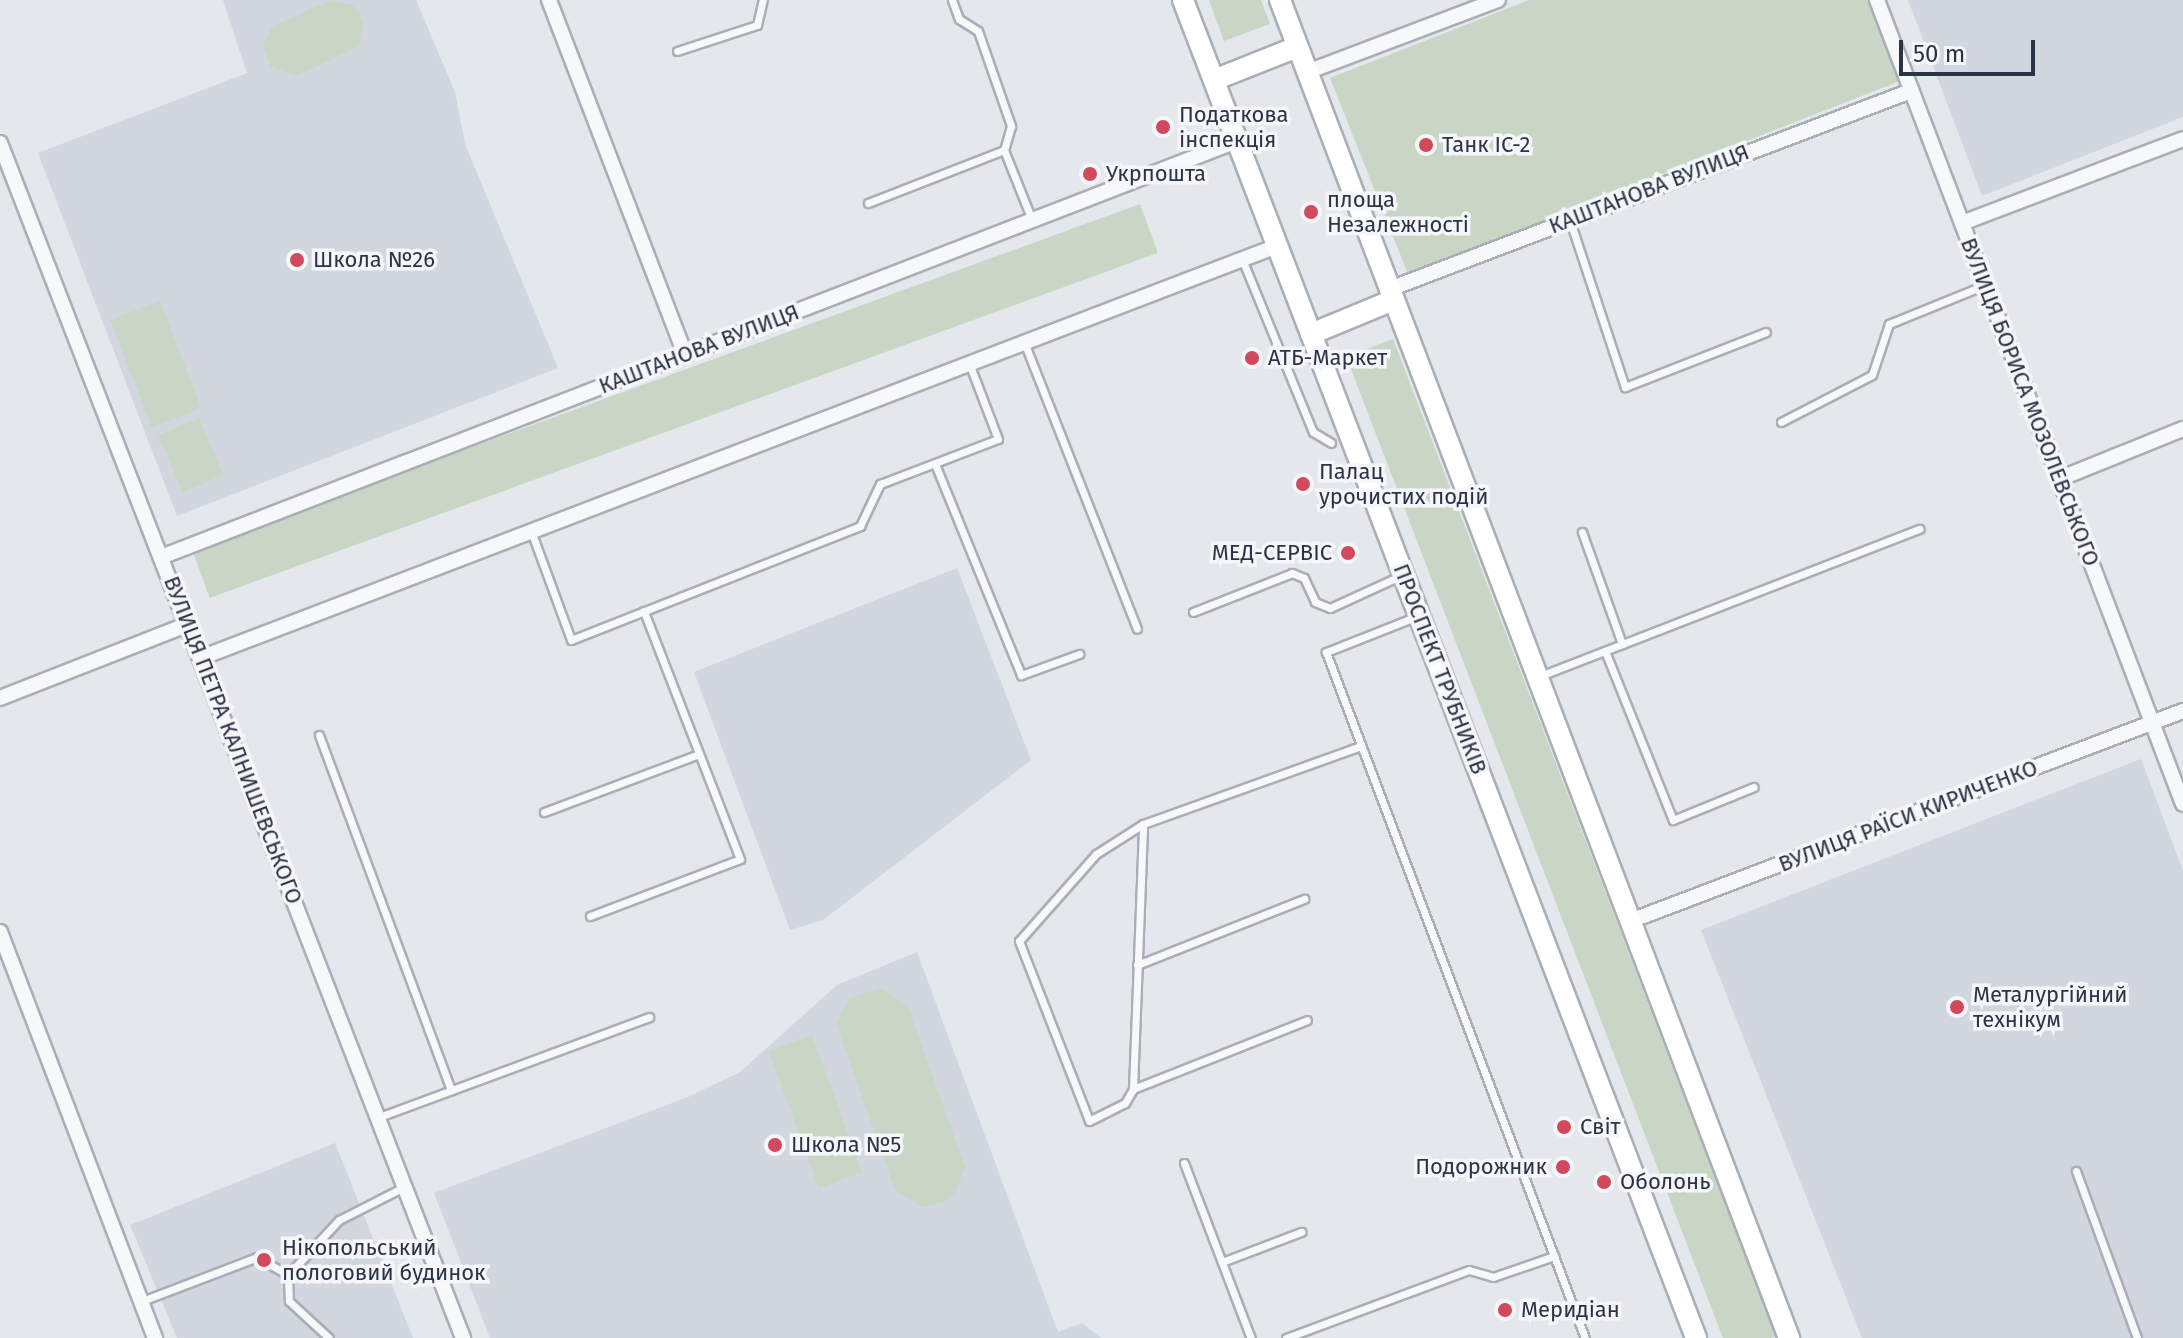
<!DOCTYPE html>
<meta charset="utf-8">
<style>
body{margin:0}
#map{position:relative;width:2183px;height:1338px;overflow:hidden;background:#e4e7ec;font-family:"Fira Sans",sans-serif}
div>[style]{position:absolute}
[style*='--x']{left:calc(var(--x)*1px);top:calc(var(--y)*1px);width:calc(var(--w)*1px);rotate:calc(var(--a)*1deg)}
.built>*{inset:0;background:#d2d6de}
.green>*{inset:0;background:#c9d6c5;transform-origin:0 0}
.roads{filter:drop-shadow(2px 0 #a9aeb7) drop-shadow(-2px 0 #a9aeb7) drop-shadow(0 2px #a9aeb7) drop-shadow(0 -2px #a9aeb7)}
.lane>*{height:7px;margin:-3.5px;padding:0 3.5px;transform-origin:3.5px;border-radius:3.5px;background:#f7f8fa}
.street>*{height:14px;margin:-7px;padding:0 7px;transform-origin:7px;border-radius:7px;background:#f7f8fa}
.secondary>*{height:20px;margin:-10px;padding:0 10px;transform-origin:10px;border-radius:10px;background:#fff}
.dots>*{width:22px;height:22px;translate:-50% -50%;box-sizing:border-box;border:4px solid #f4f6f9;border-radius:50%}
span{translate:-50% -50%;white-space:nowrap;text-align:center;line-height:1.15;-webkit-text-stroke:7px #f4f6f9;paint-order:stroke}
.poi-label{font-size:22px;color:#2b3445}
.left{translate:0 -50%;text-align:left}
.right{translate:-100% -50%;text-align:right}
.street-label{font-size:22px;color:#2b3445}
.scale{position:absolute;left:1899px;top:40px;width:136px;height:36px;box-sizing:border-box;border:4px solid #2b3445;border-top:0;padding-left:10px;font-size:24px;line-height:28px;white-space:nowrap;color:#2b3445;-webkit-text-stroke:6px #f4f6f9;paint-order:stroke}
</style>
<div id="map">
<div class="built">
<i style="clip-path:polygon(223px 0,416px 0,455px 92px,465px 144px,558px 368px,177px 516px,38px 153px,247px 73px)"></i>
<i style="clip-path:polygon(1908px 0,2183px 0,2183px 117px,1982px 196px)"></i>
<i style="clip-path:polygon(957px 568px,1031px 760px,823px 920px,790px 930px,694px 672px)"></i>
<i style="clip-path:polygon(2141px 759px,2183px 871px,2183px 1338px,1862px 1338px,1701px 930px)"></i>
<i style="clip-path:polygon(917px 952px,1058px 1332px,1082px 1323px,1101px 1338px,490px 1338px,434px 1193px,688px 1097px,740px 1072px,837px 985px)"></i>
<i style="clip-path:polygon(335px 1143px,413px 1338px,177px 1338px,130px 1225px)"></i>
</div>
<div class="green">
<i style="clip-path:polygon(332px 0,352px 5px,360px 14px,364px 26px,359px 46px,297px 76px,271px 67px,263px 44px,273px 26px)"></i>
<i style="clip-path:polygon(1209px 0,1261px 0,1270px 24px,1224px 41px)"></i>
<i style="clip-path:polygon(1529px 0,1874px 0,1905px 79px,1408px 274px,1330px 78px)"></i>
<i style="left:1140px;top:204px;width:52px;height:1009px;rotate:70deg"></i>
<i style="left:160px;top:301px;width:115px;height:53px;rotate:69deg"></i>
<i style="left:1393px;top:339px;width:1068px;height:50px;rotate:69deg"></i>
<i style="left:199px;top:418px;width:62px;height:44px;rotate:67deg"></i>
<i style="clip-path:polygon(882px 988px,908px 1007px,965px 1167px,955px 1193px,944px 1202px,923px 1207px,895px 1190px,836px 1023px,849px 998px)"></i>
<i style="left:812px;top:1035px;width:146px;height:46px;rotate:70deg"></i>
</div>
<div class="roads">
<div class="lane">
<i style="--x:952;--y:0;--w:20;--a:70"></i>
<i style="--x:959;--y:19;--w:22;--a:32"></i>
<i style="--x:978;--y:31;--w:101;--a:70.8"></i>
<i style="--x:1011;--y:126;--w:25;--a:106"></i>
<i style="--x:1004;--y:150;--w:75;--a:68.2"></i>
<i style="--x:677;--y:51;--w:84;--a:-18"></i>
<i style="--x:757;--y:25;--w:26;--a:-77"></i>
<i style="--x:868;--y:203;--w:146;--a:-21.3"></i>
<i style="--x:1570;--y:221;--w:175;--a:71.7"></i>
<i style="--x:1625;--y:387;--w:151;--a:-21.3"></i>
<i style="--x:1242;--y:259;--w:187;--a:67.7"></i>
<i style="--x:1313;--y:432;--w:21;--a:31"></i>
<i style="--x:1024;--y:342;--w:308;--a:68.5"></i>
<i style="--x:1781;--y:422;--w:102;--a:-27.3"></i>
<i style="--x:1872;--y:375;--w:54;--a:-71.6"></i>
<i style="--x:1889;--y:324;--w:104;--a:-22.1"></i>
<i style="--x:935;--y:464;--w:228;--a:67.8"></i>
<i style="--x:1021;--y:675;--w:62;--a:-19.9"></i>
<i style="--x:531;--y:531;--w:116;--a:69.8"></i>
<i style="--x:571;--y:640;--w:311;--a:-21.5"></i>
<i style="--x:860;--y:526;--w:47;--a:-64.5"></i>
<i style="--x:880;--y:484;--w:126;--a:-20.9"></i>
<i style="--x:998;--y:439;--w:81;--a:-110.9"></i>
<i style="--x:1582;--y:532;--w:119;--a:70.3"></i>
<i style="--x:1193;--y:612;--w:106;--a:-21.5"></i>
<i style="--x:1292;--y:573;--w:13;--a:23"></i>
<i style="--x:1304;--y:578;--w:26;--a:65"></i>
<i style="--x:1315;--y:602;--w:16;--a:22"></i>
<i style="--x:1330;--y:608;--w:79;--a:-24.6"></i>
<i style="--x:1415;--y:617;--w:96;--a:158.5"></i>
<i style="--x:1326;--y:652;--w:733;--a:69.32"></i>
<i style="--x:1605;--y:651;--w:182;--a:68.1"></i>
<i style="--x:1673;--y:820;--w:87;--a:-22.2"></i>
<i style="--x:1540;--y:676;--w:407;--a:-21.2"></i>
<i style="--x:319;--y:735;--w:379;--a:69.6"></i>
<i style="--x:544;--y:812;--w:165;--a:-20.5"></i>
<i style="--x:1143;--y:824;--w:56;--a:147.4"></i>
<i style="--x:1096;--y:854;--w:116;--a:131.5"></i>
<i style="--x:1019;--y:941;--w:193;--a:68.7"></i>
<i style="--x:1089;--y:1121;--w:40;--a:-26.6"></i>
<i style="--x:1125;--y:1103;--w:16;--a:-60"></i>
<i style="--x:1133;--y:1089;--w:265;--a:-87.8"></i>
<i style="--x:1143;--y:824;--w:232;--a:-19.7"></i>
<i style="--x:590;--y:916;--w:160;--a:-20.8"></i>
<i style="--x:740;--y:859;--w:266;--a:-111.2"></i>
<i style="--x:1137;--y:965;--w:180;--a:-21.6"></i>
<i style="--x:1133;--y:1089;--w:187;--a:-21.6"></i>
<i style="--x:379;--y:1117;--w:288;--a:-20.3"></i>
<i style="--x:1184;--y:1163;--w:187;--a:69.1"></i>
<i style="--x:2076;--y:1171;--w:178;--a:69.9"></i>
<i style="--x:1222;--y:1262;--w:85;--a:-20.8"></i>
<i style="--x:288;--y:1275;--w:26;--a:88"></i>
<i style="--x:289;--y:1301;--w:54;--a:42.8"></i>
<i style="--x:142;--y:1301;--w:123;--a:-20.9"></i>
<i style="--x:257;--y:1257;--w:36;--a:30"></i>
<i style="--x:288;--y:1275;--w:75;--a:-47.2"></i>
<i style="--x:339;--y:1220;--w:73;--a:-26.9"></i>
<i style="--x:1286;--y:1338;--w:195;--a:-20.4"></i>
<i style="--x:1469;--y:1270;--w:25;--a:16"></i>
<i style="--x:1493;--y:1277;--w:65;--a:-19"></i>
</div>
<div class="street">
<i style="--x:549;--y:0;--w:380;--a:69"></i>
<i style="--x:1877;--y:0;--w:860;--a:69.16"></i>
<i style="--x:1307;--y:72;--w:204;--a:-20.7"></i>
<i style="--x:0;--y:143;--w:1282;--a:68.82"></i>
<i style="--x:1962;--y:223;--w:236;--a:-20.8"></i>
<i style="--x:1387;--y:290;--w:561;--a:-20.8"></i>
<i style="--x:2059;--y:479;--w:134;--a:-22"></i>
<i style="--x:161;--y:557;--w:1154;--a:-21.14"></i>
<i style="--x:203;--y:657;--w:1150;--a:-20.94"></i>
<i style="--x:0;--y:698;--w:203;--a:-21.4"></i>
<i style="--x:1633;--y:920;--w:588;--a:-20.81"></i>
<i style="--x:0;--y:932;--w:435;--a:69.1"></i>
</div>
<div class="secondary">
<i style="--x:1183;--y:0;--w:1433;--a:69.02"></i>
<i style="--x:1280;--y:0;--w:1432;--a:69.17"></i>
<i style="--x:1214;--y:80;--w:89;--a:-21.7"></i>
<i style="--x:1311;--y:334;--w:87;--a:-22.4"></i>
</div>
</div>
<div class="dots">
<i style="left:1163px;top:127px;background:#d1495b"></i>
<i style="left:1426px;top:145px;background:#d1495b"></i>
<i style="left:1090px;top:174px;background:#d1495b"></i>
<i style="left:1311px;top:212px;background:#d1495b"></i>
<i style="left:297px;top:260px;background:#d1495b"></i>
<i style="left:1252px;top:358px;background:#d1495b"></i>
<i style="left:1303px;top:484px;background:#d1495b"></i>
<i style="left:1348px;top:553px;background:#d1495b"></i>
<i style="left:1957px;top:1007px;background:#d1495b"></i>
<i style="left:1564px;top:1127px;background:#d1495b"></i>
<i style="left:775px;top:1145px;background:#d1495b"></i>
<i style="left:1563px;top:1167px;background:#d1495b"></i>
<i style="left:1604px;top:1182px;background:#d1495b"></i>
<i style="left:264px;top:1260px;background:#d1495b"></i>
<i style="left:1505px;top:1310px;background:#d1495b"></i>
</div>
<div class="poi-label">
<span class="left" style="left:1179px;top:127px">Податкова<br>інспекція</span>
<span class="left" style="left:1442px;top:145px">Танк ІС-2</span>
<span class="left" style="left:1106px;top:174px">Укрпошта</span>
<span class="left" style="left:1327px;top:212px">площа<br>Незалежності</span>
<span class="left" style="left:313px;top:260px">Школа №26</span>
<span class="left" style="left:1268px;top:358px">АТБ-Маркет</span>
<span class="left" style="left:1319px;top:484px">Палац<br>урочистих подій</span>
<span class="right" style="left:1332px;top:553px">МЕД-СЕРВІС</span>
<span class="left" style="left:1973px;top:1007px">Металургійний<br>технікум</span>
<span class="left" style="left:1580px;top:1127px">Світ</span>
<span class="left" style="left:791px;top:1145px">Школа №5</span>
<span class="right" style="left:1547px;top:1167px">Подорожник</span>
<span class="left" style="left:1620px;top:1182px">Оболонь</span>
<span class="left" style="left:282px;top:1260px">Нікопольський<br>пологовий будинок</span>
<span class="left" style="left:1521px;top:1310px">Меридіан</span>
</div>
<div class="street-label">
<span style="left:1649px;top:189px;rotate:-21deg">КАШТАНОВА ВУЛИЦЯ</span>
<span style="left:699px;top:349px;rotate:-21deg">КАШТАНОВА ВУЛИЦЯ</span>
<span style="left:2030px;top:402px;rotate:69deg">ВУЛИЦЯ БОРИСА МОЗОЛЕВСЬКОГО</span>
<span style="left:1440px;top:669px;rotate:69deg">ПРОСПЕКТ ТРУБНИКІВ</span>
<span style="left:233px;top:740px;rotate:69deg">ВУЛИЦЯ ПЕТРА КАЛНИШЕВСЬКОГО</span>
<span style="left:1908px;top:816px;rotate:-21deg">ВУЛИЦЯ РАЇСИ КИРИЧЕНКО</span>
</div>
<div class="scale">50 m</div>
</div>
